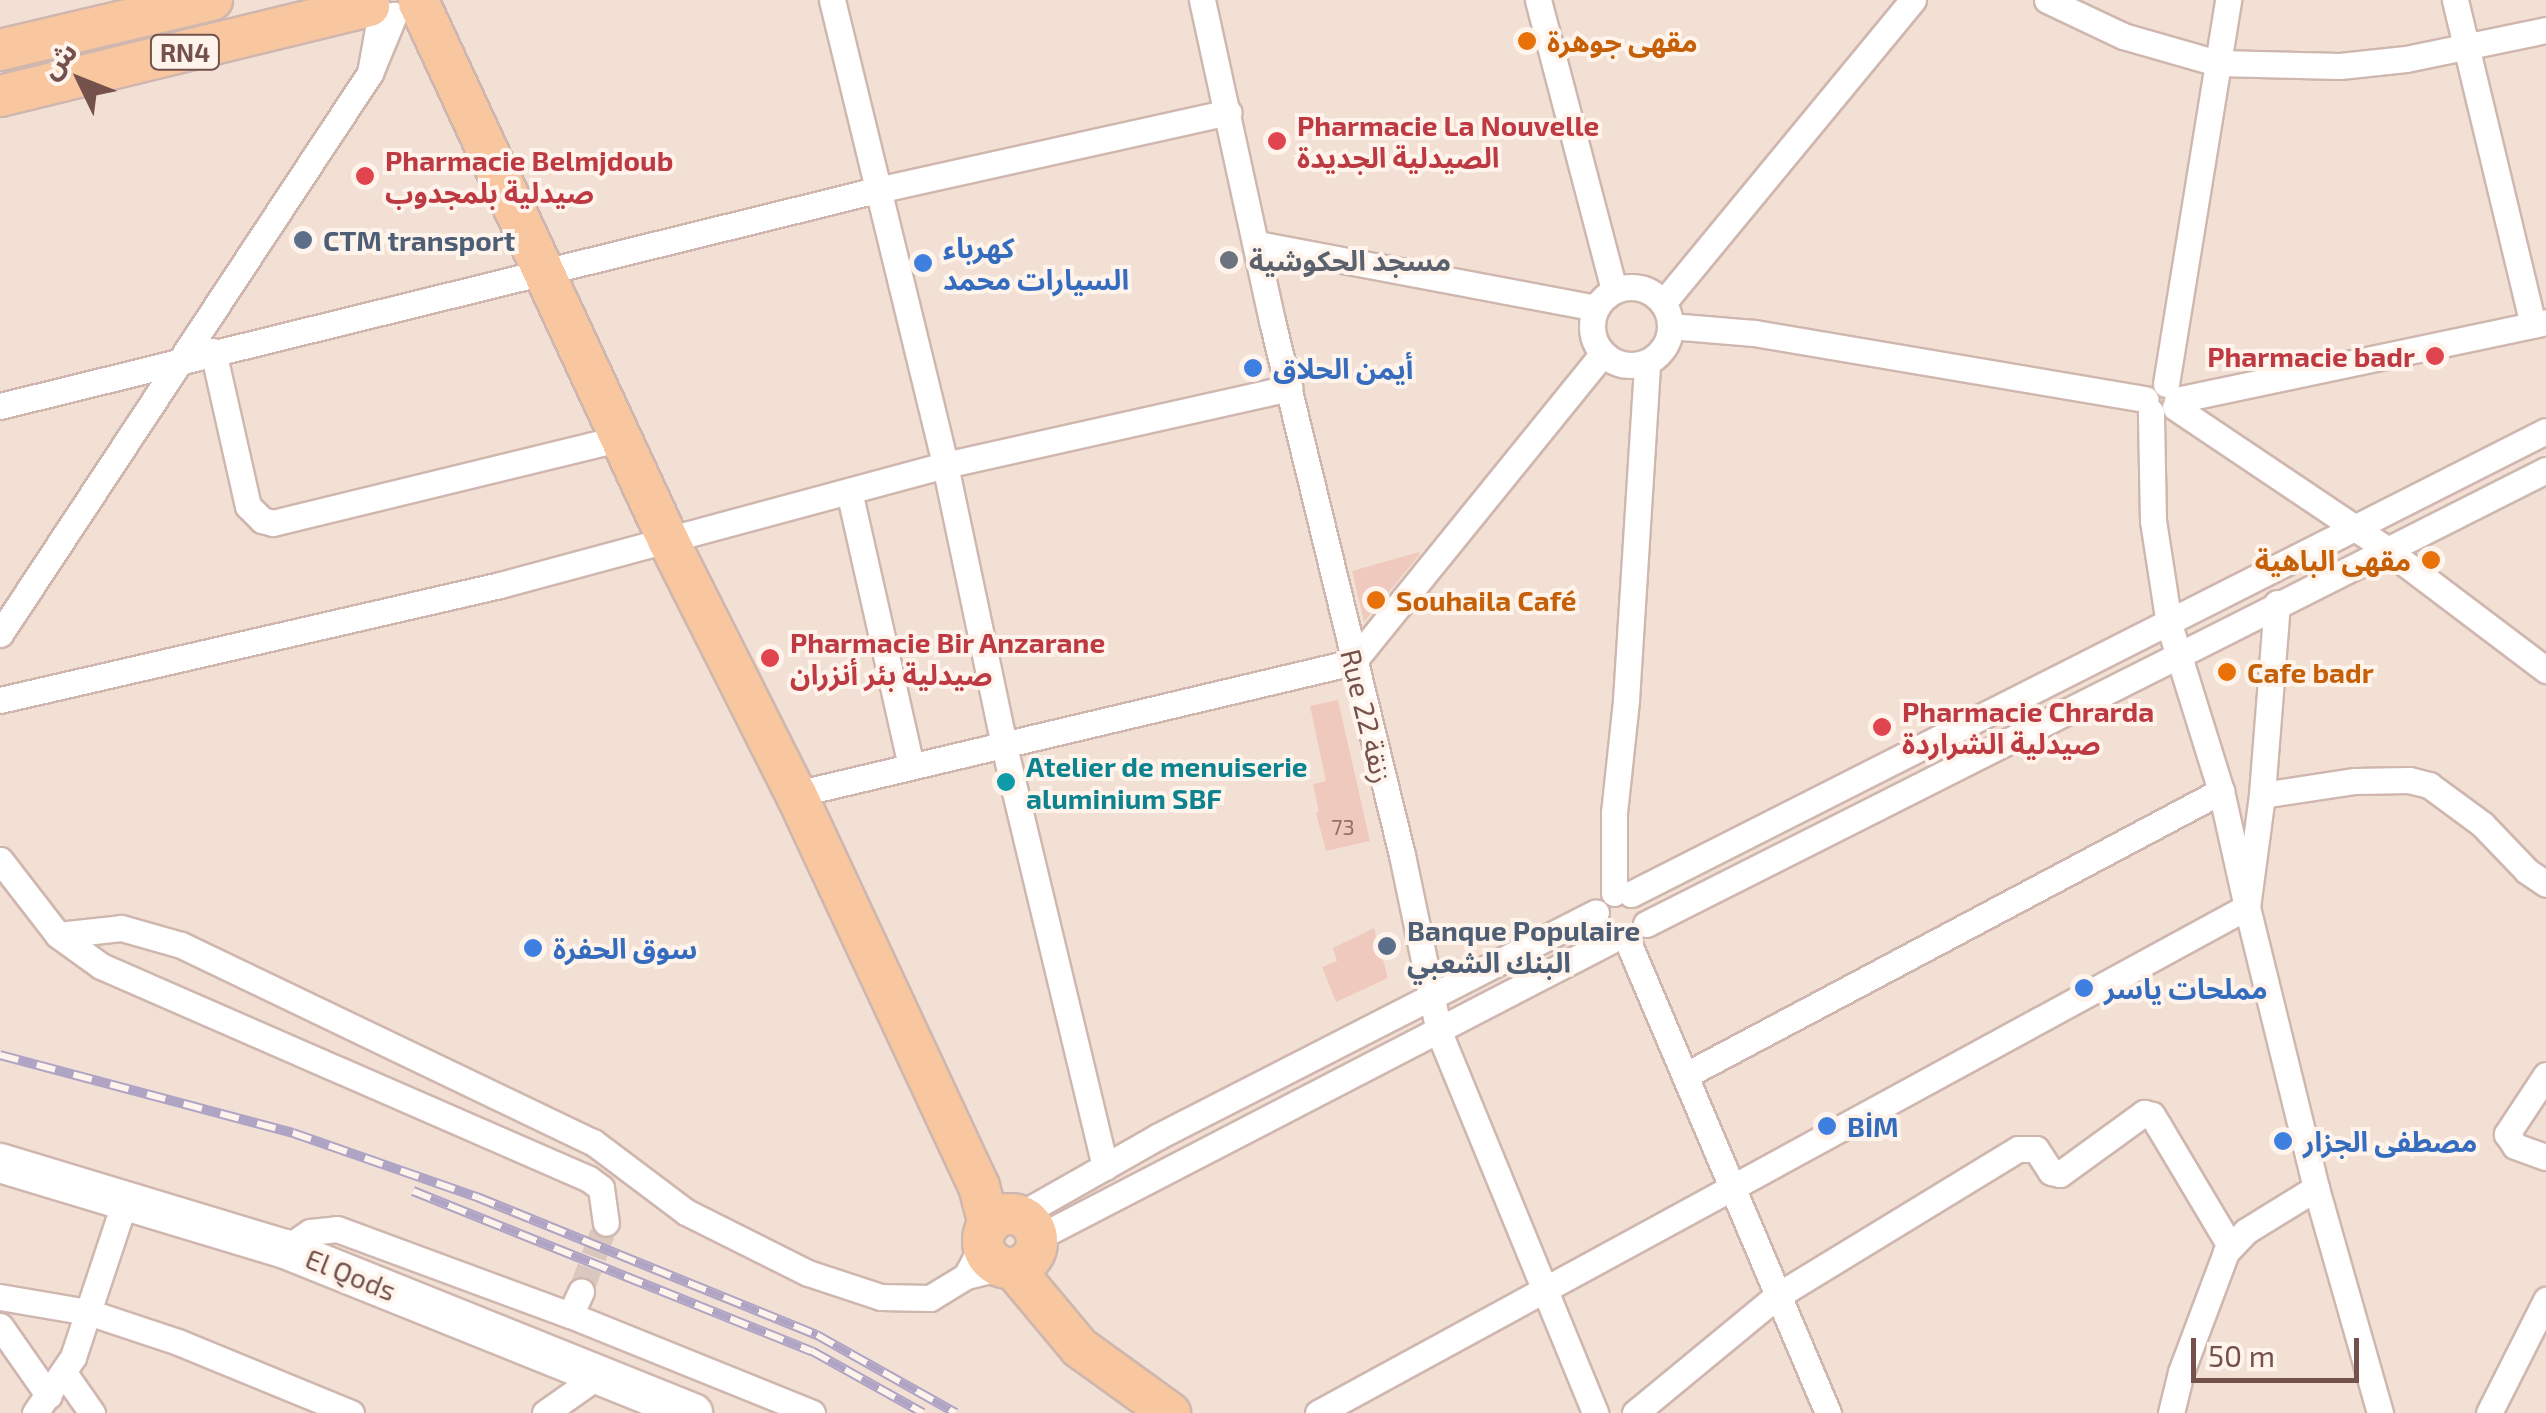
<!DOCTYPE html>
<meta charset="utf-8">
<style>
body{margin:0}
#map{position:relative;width:2546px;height:1413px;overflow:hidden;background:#fcefe6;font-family:"Exo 2","Noto Sans Arabic",sans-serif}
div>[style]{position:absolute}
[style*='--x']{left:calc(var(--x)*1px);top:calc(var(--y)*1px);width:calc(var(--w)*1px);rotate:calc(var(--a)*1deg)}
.residential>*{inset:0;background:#f3e0d4;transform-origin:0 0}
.building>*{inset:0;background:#f0c9be}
.street-tunnel>*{height:25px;margin-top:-12.5px;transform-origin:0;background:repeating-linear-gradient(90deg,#dac8bf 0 25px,transparent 0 37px)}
.roads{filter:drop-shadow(2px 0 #cfb7af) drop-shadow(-2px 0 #cfb7af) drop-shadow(0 2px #cfb7af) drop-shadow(0 -2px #cfb7af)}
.street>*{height:25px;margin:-12.5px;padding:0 12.5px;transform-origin:12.5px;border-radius:12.5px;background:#fff}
.street>.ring{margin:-12.5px;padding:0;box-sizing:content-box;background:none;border:25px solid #fff;border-radius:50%}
.secondary>*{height:38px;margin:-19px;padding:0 19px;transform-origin:19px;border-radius:19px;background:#fff}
.primary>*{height:40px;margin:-20px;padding:0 20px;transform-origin:20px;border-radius:20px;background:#f8c7a0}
.primary>.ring{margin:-20px;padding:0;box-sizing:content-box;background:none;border:40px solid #f8c7a0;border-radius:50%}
.rail>*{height:10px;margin-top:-5px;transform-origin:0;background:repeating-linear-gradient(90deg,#fff4ec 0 19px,#b0a4c5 0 38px);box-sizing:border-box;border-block:2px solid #b0a4c5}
.dots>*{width:28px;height:28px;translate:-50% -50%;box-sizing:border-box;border:5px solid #fff4ec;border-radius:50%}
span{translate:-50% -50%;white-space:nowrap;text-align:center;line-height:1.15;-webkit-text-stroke:8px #fff4ec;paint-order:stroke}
.number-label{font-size:22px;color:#937068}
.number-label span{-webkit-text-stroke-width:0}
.shield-label span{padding:2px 8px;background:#fff4ec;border:2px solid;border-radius:8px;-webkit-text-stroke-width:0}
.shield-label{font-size:25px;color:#74524b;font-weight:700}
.food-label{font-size:28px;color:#c56008;font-weight:700}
.left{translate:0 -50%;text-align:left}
.right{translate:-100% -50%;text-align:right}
.health-label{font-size:28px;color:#be3a42;font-weight:700}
.service-label{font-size:28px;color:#4e5e75;font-weight:700}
.shop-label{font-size:28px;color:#366cbe;font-weight:700}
.worship-label{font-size:28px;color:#5b616d;font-weight:700}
.street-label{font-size:28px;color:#74524b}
.culture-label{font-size:28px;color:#0d838f;font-weight:700}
.north{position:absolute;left:30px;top:30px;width:100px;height:100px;-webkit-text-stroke:8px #fff4ec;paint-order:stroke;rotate:313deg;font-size:28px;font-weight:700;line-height:40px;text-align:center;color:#74524b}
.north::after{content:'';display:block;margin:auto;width:35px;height:45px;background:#74524b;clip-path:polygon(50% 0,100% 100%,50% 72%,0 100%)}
.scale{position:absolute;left:2191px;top:1338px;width:168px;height:45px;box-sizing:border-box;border:5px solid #74524b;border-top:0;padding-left:12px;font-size:30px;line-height:35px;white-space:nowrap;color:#74524b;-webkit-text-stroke:8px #fff4ec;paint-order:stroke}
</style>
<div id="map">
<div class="residential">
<i style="left:0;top:0;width:2546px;height:1413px"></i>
</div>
<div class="building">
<i style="clip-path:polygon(1419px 552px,1420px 554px,1364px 622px,1352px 571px)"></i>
<i style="clip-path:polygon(1338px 700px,1370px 841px,1326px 851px,1316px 813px,1319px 812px,1313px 784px,1326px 781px,1310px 706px)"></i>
<i style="clip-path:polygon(1374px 928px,1388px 978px,1336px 1002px,1322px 967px,1337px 961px,1333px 948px)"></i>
</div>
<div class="street-tunnel">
<i style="--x:581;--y:1291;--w:72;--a:-69.8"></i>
</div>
<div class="roads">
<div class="street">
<i style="--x:832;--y:0;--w:479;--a:76.3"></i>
<i style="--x:945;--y:465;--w:287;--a:78.1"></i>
<i style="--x:1004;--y:746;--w:433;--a:76.5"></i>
<i style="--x:1202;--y:0;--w:329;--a:77.7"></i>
<i style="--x:1272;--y:321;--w:550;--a:76.32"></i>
<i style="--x:1402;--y:855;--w:181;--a:78.2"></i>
<i style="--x:1439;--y:1032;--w:412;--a:67.7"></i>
<i style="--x:1538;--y:0;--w:300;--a:75.3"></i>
<i style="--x:2047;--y:0;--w:84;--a:25.3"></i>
<i style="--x:2123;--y:36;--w:98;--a:16"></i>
<i style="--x:2217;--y:63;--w:123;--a:1.4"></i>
<i style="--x:2340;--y:66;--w:66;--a:-6.1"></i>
<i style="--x:2406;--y:59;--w:143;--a:-11.7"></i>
<i style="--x:2455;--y:0;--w:334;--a:76.5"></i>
<i style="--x:381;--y:12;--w:62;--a:100.2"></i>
<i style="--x:370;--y:73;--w:63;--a:-67.5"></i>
<i style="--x:1258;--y:244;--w:344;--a:10.7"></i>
<i class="ring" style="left:1592px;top:287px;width:53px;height:53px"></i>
<i style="--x:1663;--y:303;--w:393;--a:-50.5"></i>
<i style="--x:1670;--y:326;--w:84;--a:4.8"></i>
<i style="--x:1754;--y:333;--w:397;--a:9.6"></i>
<i style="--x:213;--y:351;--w:159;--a:77.3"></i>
<i style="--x:248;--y:506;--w:20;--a:45"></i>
<i style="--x:262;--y:520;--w:11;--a:15"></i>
<i style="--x:273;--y:523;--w:359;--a:-13.7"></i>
<i style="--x:2166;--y:384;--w:389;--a:-80.8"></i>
<i style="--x:2177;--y:400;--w:377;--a:-11.9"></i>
<i style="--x:0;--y:406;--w:903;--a:-13.84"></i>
<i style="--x:877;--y:190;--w:360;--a:-12.5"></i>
<i style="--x:2175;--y:407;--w:254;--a:33.9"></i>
<i style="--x:2386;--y:549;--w:201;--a:37.1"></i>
<i style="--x:849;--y:491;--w:282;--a:77.3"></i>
<i style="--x:2277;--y:603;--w:193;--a:94.5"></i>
<i style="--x:2262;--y:795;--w:113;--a:97.6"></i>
<i style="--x:2247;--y:907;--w:289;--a:76.2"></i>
<i style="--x:2316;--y:1188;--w:234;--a:74.1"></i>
<i style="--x:0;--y:634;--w:672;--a:-56.59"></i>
<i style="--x:0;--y:700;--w:513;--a:-12.95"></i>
<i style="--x:500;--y:585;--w:461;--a:-15.1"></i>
<i style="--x:945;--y:465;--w:353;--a:-12.6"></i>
<i style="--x:796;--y:794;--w:572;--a:-13.33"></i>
<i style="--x:1353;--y:662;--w:397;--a:-51"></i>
<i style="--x:2262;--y:795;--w:94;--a:-8.6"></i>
<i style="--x:2355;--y:781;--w:54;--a:-1.1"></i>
<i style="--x:2409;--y:780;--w:21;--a:14"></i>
<i style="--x:2429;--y:785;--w:66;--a:36.3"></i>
<i style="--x:2482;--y:824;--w:65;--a:46.2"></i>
<i style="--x:2527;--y:871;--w:23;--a:34"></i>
<i style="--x:0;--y:860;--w:95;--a:52.3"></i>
<i style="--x:58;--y:935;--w:53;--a:35.8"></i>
<i style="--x:101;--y:966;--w:532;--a:23.58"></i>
<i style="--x:589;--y:1179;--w:15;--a:37"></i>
<i style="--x:601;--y:1188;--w:35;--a:82"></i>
<i style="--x:1614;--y:893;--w:80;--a:-90"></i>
<i style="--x:1614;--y:813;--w:114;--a:-83.9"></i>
<i style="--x:1626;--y:700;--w:339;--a:-86.4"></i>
<i style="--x:1631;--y:894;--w:1025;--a:-26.84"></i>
<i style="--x:1646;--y:924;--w:1008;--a:-26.77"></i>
<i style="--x:58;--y:935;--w:63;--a:-6.3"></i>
<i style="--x:121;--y:928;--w:62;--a:15.8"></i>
<i style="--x:181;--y:945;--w:457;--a:25.6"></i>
<i style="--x:593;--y:1142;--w:116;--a:37"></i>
<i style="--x:686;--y:1212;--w:136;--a:26.6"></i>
<i style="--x:808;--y:1273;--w:77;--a:18.2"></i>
<i style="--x:881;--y:1297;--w:49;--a:1.2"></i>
<i style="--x:930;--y:1298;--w:42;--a:-31.4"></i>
<i style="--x:1628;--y:942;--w:512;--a:66.99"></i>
<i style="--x:1686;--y:1075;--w:606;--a:-27.96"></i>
<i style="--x:2546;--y:1075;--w:71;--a:123.5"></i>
<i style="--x:2507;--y:1134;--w:14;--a:56"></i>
<i style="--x:2515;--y:1146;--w:33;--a:20"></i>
<i style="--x:1018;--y:1216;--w:160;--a:-29.6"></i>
<i style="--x:1157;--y:1137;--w:493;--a:-27.1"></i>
<i style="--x:1037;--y:1238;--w:645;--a:-27.4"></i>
<i style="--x:983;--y:1244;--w:36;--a:118"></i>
<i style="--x:966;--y:1276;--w:38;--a:-14"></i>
<i style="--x:285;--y:1249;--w:30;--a:-34"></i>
<i style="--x:310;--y:1232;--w:27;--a:-6"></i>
<i style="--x:337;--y:1229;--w:248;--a:20.3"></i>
<i style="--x:570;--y:1315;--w:261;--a:22"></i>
<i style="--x:0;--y:1297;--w:89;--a:9.7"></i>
<i style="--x:88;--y:1312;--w:95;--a:18.4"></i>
<i style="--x:178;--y:1342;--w:187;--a:22.3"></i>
<i style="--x:570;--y:1315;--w:26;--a:-65"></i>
<i style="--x:0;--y:1326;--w:85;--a:55"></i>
<i style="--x:64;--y:1373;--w:49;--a:55"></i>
<i style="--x:35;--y:1413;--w:68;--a:-55.8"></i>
<i style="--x:73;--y:1357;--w:161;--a:-71.6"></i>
<i style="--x:545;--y:1413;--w:66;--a:-35.1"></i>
<i style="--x:1318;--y:1413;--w:1058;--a:-28.58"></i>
<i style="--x:2247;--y:907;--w:119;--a:-102.6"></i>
<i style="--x:2221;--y:791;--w:175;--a:-107.3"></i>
<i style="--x:2169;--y:624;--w:104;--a:-98.8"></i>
<i style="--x:2153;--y:521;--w:109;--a:-91.1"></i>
<i style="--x:1635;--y:1413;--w:184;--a:-39.5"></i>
<i style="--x:1777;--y:1296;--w:282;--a:-31.4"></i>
<i style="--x:2018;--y:1149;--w:18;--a:0"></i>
<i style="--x:2036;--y:1149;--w:27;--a:57"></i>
<i style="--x:2051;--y:1172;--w:9;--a:13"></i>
<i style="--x:2060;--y:1174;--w:104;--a:-36"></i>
<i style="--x:2144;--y:1113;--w:8;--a:14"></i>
<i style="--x:2152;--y:1115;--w:12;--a:59"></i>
<i style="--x:2158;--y:1125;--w:141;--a:59.2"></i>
<i style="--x:2171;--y:1413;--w:42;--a:-76.3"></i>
<i style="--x:2181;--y:1372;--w:128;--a:-69.4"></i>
<i style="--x:2226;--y:1252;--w:29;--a:-46"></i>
<i style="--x:2246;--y:1231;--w:82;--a:-31.6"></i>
<i style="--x:2489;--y:1413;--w:127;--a:-63.2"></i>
</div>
<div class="secondary">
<i style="--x:0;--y:1163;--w:298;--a:16.8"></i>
<i style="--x:285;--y:1249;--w:440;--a:21.9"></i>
</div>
<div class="primary">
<i style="--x:419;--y:3;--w:592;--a:65.12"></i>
<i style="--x:668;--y:540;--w:284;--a:63.3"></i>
<i style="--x:796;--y:794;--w:433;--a:65"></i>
<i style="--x:979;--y:1186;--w:40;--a:75.6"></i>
<i style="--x:0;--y:50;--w:218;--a:-13.3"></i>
<i style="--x:0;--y:96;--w:380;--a:-13.7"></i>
<i class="ring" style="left:983px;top:1214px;width:14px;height:14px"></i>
<i style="--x:1013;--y:1268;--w:104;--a:50.1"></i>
<i style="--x:1080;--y:1348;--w:111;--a:35.8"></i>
</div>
</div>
<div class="rail">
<i style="--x:0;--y:1055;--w:303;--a:14.9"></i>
<i style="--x:293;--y:1133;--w:195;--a:19.2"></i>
<i style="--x:477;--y:1197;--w:367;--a:22.1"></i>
<i style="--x:817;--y:1335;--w:159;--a:29.3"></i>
<i style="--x:413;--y:1191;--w:430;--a:21.9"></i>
<i style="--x:812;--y:1351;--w:127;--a:29.2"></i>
</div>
<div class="dots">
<i style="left:1527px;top:41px;background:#e8710a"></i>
<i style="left:1277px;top:141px;background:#e0444e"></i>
<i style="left:365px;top:176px;background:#e0444e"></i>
<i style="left:303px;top:240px;background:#5c6f8a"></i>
<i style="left:1229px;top:260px;background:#6b7280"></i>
<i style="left:923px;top:263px;background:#3f7fe0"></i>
<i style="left:2435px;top:356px;background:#e0444e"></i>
<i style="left:1253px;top:368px;background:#3f7fe0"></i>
<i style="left:2431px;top:560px;background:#e8710a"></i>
<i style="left:1376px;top:600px;background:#e8710a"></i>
<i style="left:770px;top:658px;background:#e0444e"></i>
<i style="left:2227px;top:672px;background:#e8710a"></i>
<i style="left:1882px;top:727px;background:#e0444e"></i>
<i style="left:1006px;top:782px;background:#0f9aa8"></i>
<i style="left:1387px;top:946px;background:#5c6f8a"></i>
<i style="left:533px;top:948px;background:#3f7fe0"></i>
<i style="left:2084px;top:988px;background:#3f7fe0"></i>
<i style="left:1827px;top:1126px;background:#3f7fe0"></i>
<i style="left:2283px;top:1141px;background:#3f7fe0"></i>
</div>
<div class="number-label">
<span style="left:1343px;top:827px">73</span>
</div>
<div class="shield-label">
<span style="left:185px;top:52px">RN4</span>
</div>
<div class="food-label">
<span class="left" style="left:1547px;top:41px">مقهى جوهرة</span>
<span class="right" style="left:2411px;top:560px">مقهى الباهية</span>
<span class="left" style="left:1396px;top:600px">Souhaila Café</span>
<span class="left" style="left:2247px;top:672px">Cafe badr</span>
</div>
<div class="health-label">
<span class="left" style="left:1297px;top:141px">Pharmacie La Nouvelle<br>الصيدلية الجديدة</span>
<span class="left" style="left:385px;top:176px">Pharmacie Belmjdoub<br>صيدلية بلمجدوب</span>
<span class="right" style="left:2415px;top:356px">Pharmacie badr</span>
<span class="left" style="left:790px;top:658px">Pharmacie Bir Anzarane<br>صيدلية بئر أنزران</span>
<span class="left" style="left:1902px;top:727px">Pharmacie Chrarda<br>صيدلية الشراردة</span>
</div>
<div class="service-label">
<span class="left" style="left:323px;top:240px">CTM transport</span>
<span class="left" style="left:1407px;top:946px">Banque Populaire<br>البنك الشعبي</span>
</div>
<div class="shop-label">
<span class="left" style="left:943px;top:263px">كهرباء<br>السيارات محمد</span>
<span class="left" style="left:1273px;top:368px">أيمن الحلاق</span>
<span class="left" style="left:553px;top:948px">سوق الحفرة</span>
<span class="left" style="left:2104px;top:988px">مملحات ياسر</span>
<span class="left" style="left:1847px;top:1126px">BİM</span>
<span class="left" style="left:2303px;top:1141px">مصطفى الجزار</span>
</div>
<div class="worship-label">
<span class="left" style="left:1249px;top:260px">مسجد الحكوشية</span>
</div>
<div class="street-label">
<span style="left:1367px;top:716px;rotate:76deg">Rue 22 زنقة</span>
<span style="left:351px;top:1274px;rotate:22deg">El Qods</span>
</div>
<div class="culture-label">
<span class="left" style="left:1026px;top:782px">Atelier de menuiserie<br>aluminium SBF</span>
</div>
<div class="north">ش</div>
<div class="scale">50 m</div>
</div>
